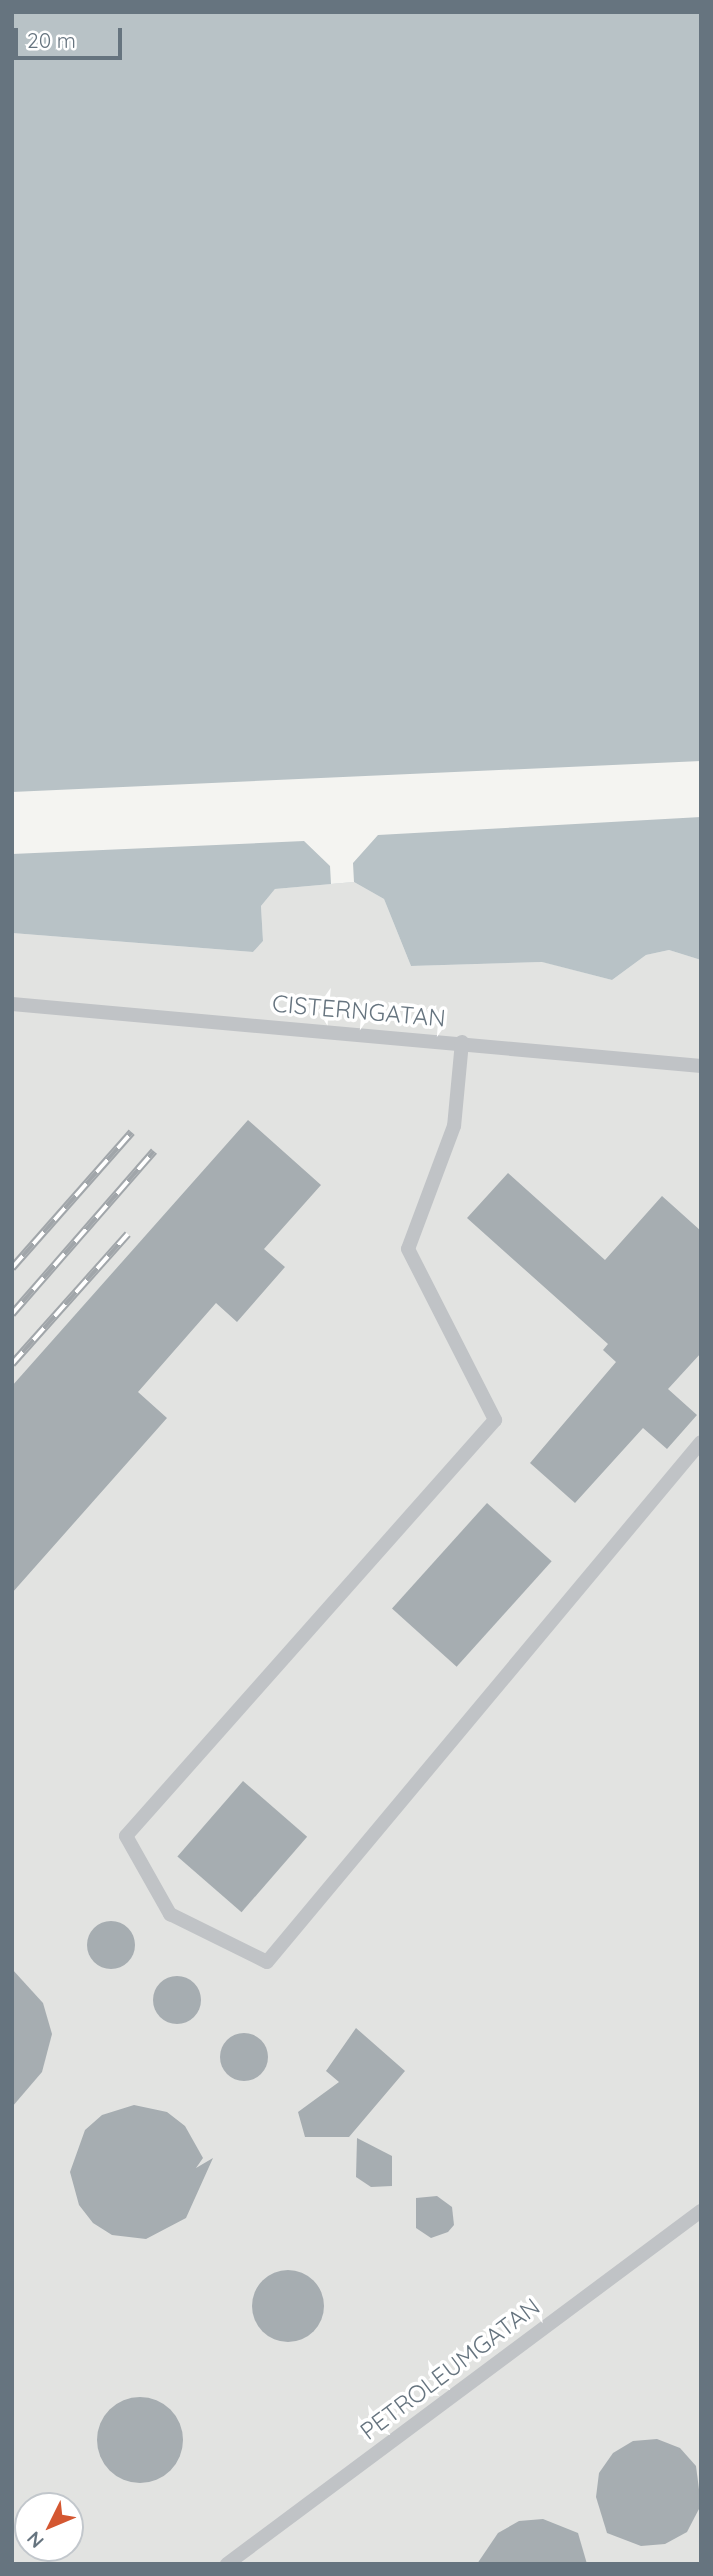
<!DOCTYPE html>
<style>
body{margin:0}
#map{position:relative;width:713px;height:2576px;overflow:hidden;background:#f4f4f1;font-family:Quicksand,sans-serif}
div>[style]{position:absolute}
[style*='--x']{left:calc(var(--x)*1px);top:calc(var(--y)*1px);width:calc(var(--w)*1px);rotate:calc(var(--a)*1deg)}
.built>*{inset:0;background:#e2e3e1}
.water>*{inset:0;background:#b8c2c6}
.pier>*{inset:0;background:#f4f4f1}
.building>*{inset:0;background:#a6adb1;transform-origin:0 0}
.round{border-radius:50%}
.service>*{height:14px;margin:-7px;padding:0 7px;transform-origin:7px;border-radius:7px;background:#c0c3c6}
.rail>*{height:8px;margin-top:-4px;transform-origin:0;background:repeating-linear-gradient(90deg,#fff 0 16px,#a1a6aa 0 32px);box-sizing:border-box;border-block:2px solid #a1a6aa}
span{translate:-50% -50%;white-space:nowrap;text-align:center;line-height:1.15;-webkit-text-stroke:7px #fff;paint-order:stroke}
.street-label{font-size:24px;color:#66747f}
.frame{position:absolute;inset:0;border:14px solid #66747f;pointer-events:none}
.north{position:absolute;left:14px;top:2492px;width:70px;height:70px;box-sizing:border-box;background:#fff;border:2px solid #c2c7cc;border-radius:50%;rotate:227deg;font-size:19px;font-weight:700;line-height:28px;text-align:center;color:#66747f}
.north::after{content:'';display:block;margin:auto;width:24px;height:32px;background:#d45731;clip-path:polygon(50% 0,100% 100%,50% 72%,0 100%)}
.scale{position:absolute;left:14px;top:28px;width:108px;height:32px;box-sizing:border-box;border:4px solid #66747f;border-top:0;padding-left:9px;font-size:21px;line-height:24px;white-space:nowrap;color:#66747f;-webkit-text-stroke:5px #fff;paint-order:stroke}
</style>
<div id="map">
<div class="built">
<i style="clip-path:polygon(evenodd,354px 882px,384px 899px,411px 966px,543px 962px,612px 980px,646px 955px,669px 950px,701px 960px,701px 2564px,12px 2564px,12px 933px,253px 952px,263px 941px,261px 906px,275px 889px,354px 882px,28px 2506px,70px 2506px,70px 2548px,28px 2548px,28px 2506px)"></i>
</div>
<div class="water">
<i style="clip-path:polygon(12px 12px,701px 12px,701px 960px,669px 950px,646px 955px,612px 980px,542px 962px,411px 966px,384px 899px,354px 882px,275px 889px,261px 906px,263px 941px,253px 952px,12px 933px)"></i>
</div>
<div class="pier">
<i style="clip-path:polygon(701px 761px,701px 817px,378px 835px,353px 863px,354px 882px,331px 884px,330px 866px,304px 841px,12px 854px,12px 792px)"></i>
</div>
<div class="building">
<i style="clip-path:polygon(248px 1120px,321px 1185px,264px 1249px,285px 1267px,237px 1322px,216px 1303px,138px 1392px,167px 1418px,12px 1593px,12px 1386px)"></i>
<i style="clip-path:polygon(508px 1173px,605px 1260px,662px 1196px,701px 1231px,701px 1353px,668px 1389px,697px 1415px,667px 1449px,643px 1428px,575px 1503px,530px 1463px,616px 1362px,603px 1350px,608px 1344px,467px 1218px)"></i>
<i style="left:487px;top:1503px;width:87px;height:142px;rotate:42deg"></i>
<i style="left:243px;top:1781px;width:85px;height:100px;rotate:41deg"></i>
<i class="round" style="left:87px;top:1921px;width:48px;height:48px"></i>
<i style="clip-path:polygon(12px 1969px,43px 2003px,52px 2034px,42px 2072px,12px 2107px)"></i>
<i class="round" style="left:153px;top:1976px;width:48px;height:48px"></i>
<i style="clip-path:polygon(356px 2028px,405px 2071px,349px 2137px,305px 2137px,298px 2112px,339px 2082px,326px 2071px)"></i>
<i class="round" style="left:220px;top:2033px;width:48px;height:48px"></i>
<i style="clip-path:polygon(134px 2105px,167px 2112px,185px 2126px,203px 2158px,196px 2168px,213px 2158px,186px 2218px,146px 2239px,112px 2235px,93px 2223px,79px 2205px,70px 2172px,85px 2130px,102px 2115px)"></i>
<i style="clip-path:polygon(357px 2138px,392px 2156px,392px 2186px,371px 2187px,356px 2177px)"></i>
<i style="clip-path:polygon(437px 2196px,452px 2207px,454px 2225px,448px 2232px,431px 2238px,416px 2228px,416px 2198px)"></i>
<i class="round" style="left:252px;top:2270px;width:72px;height:72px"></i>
<i class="round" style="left:97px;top:2397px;width:86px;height:86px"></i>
<i style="clip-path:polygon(657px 2439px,680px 2448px,696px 2466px,701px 2505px,687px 2532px,665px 2544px,641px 2546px,607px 2533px,596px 2497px,599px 2473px,613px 2453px,633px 2441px)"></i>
<i style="clip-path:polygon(543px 2519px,578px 2533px,587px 2564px,477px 2564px,498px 2533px,519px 2521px)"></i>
</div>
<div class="service">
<i style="--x:12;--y:1004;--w:692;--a:5.14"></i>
<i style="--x:462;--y:1042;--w:84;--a:95.4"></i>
<i style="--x:454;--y:1126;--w:131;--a:110.5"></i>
<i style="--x:408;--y:1249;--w:192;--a:63"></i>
<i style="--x:495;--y:1420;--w:556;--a:131.57"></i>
<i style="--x:126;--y:1836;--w:90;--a:60.6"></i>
<i style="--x:170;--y:1914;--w:108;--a:26.3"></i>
<i style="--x:267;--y:1962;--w:677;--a:-50.15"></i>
<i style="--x:227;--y:2564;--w:591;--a:-36.68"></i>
</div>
<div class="rail">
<i style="--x:12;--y:1268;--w:181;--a:-48.6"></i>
<i style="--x:12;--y:1314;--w:216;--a:-48.9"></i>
<i style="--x:12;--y:1364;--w:174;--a:-48.3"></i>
</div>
<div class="street-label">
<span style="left:359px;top:1011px;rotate:5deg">CISTERNGATAN</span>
<span style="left:450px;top:2369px;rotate:-37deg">PETROLEUMGATAN</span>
</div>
<div class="frame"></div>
<div class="north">N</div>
<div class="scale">20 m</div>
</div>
